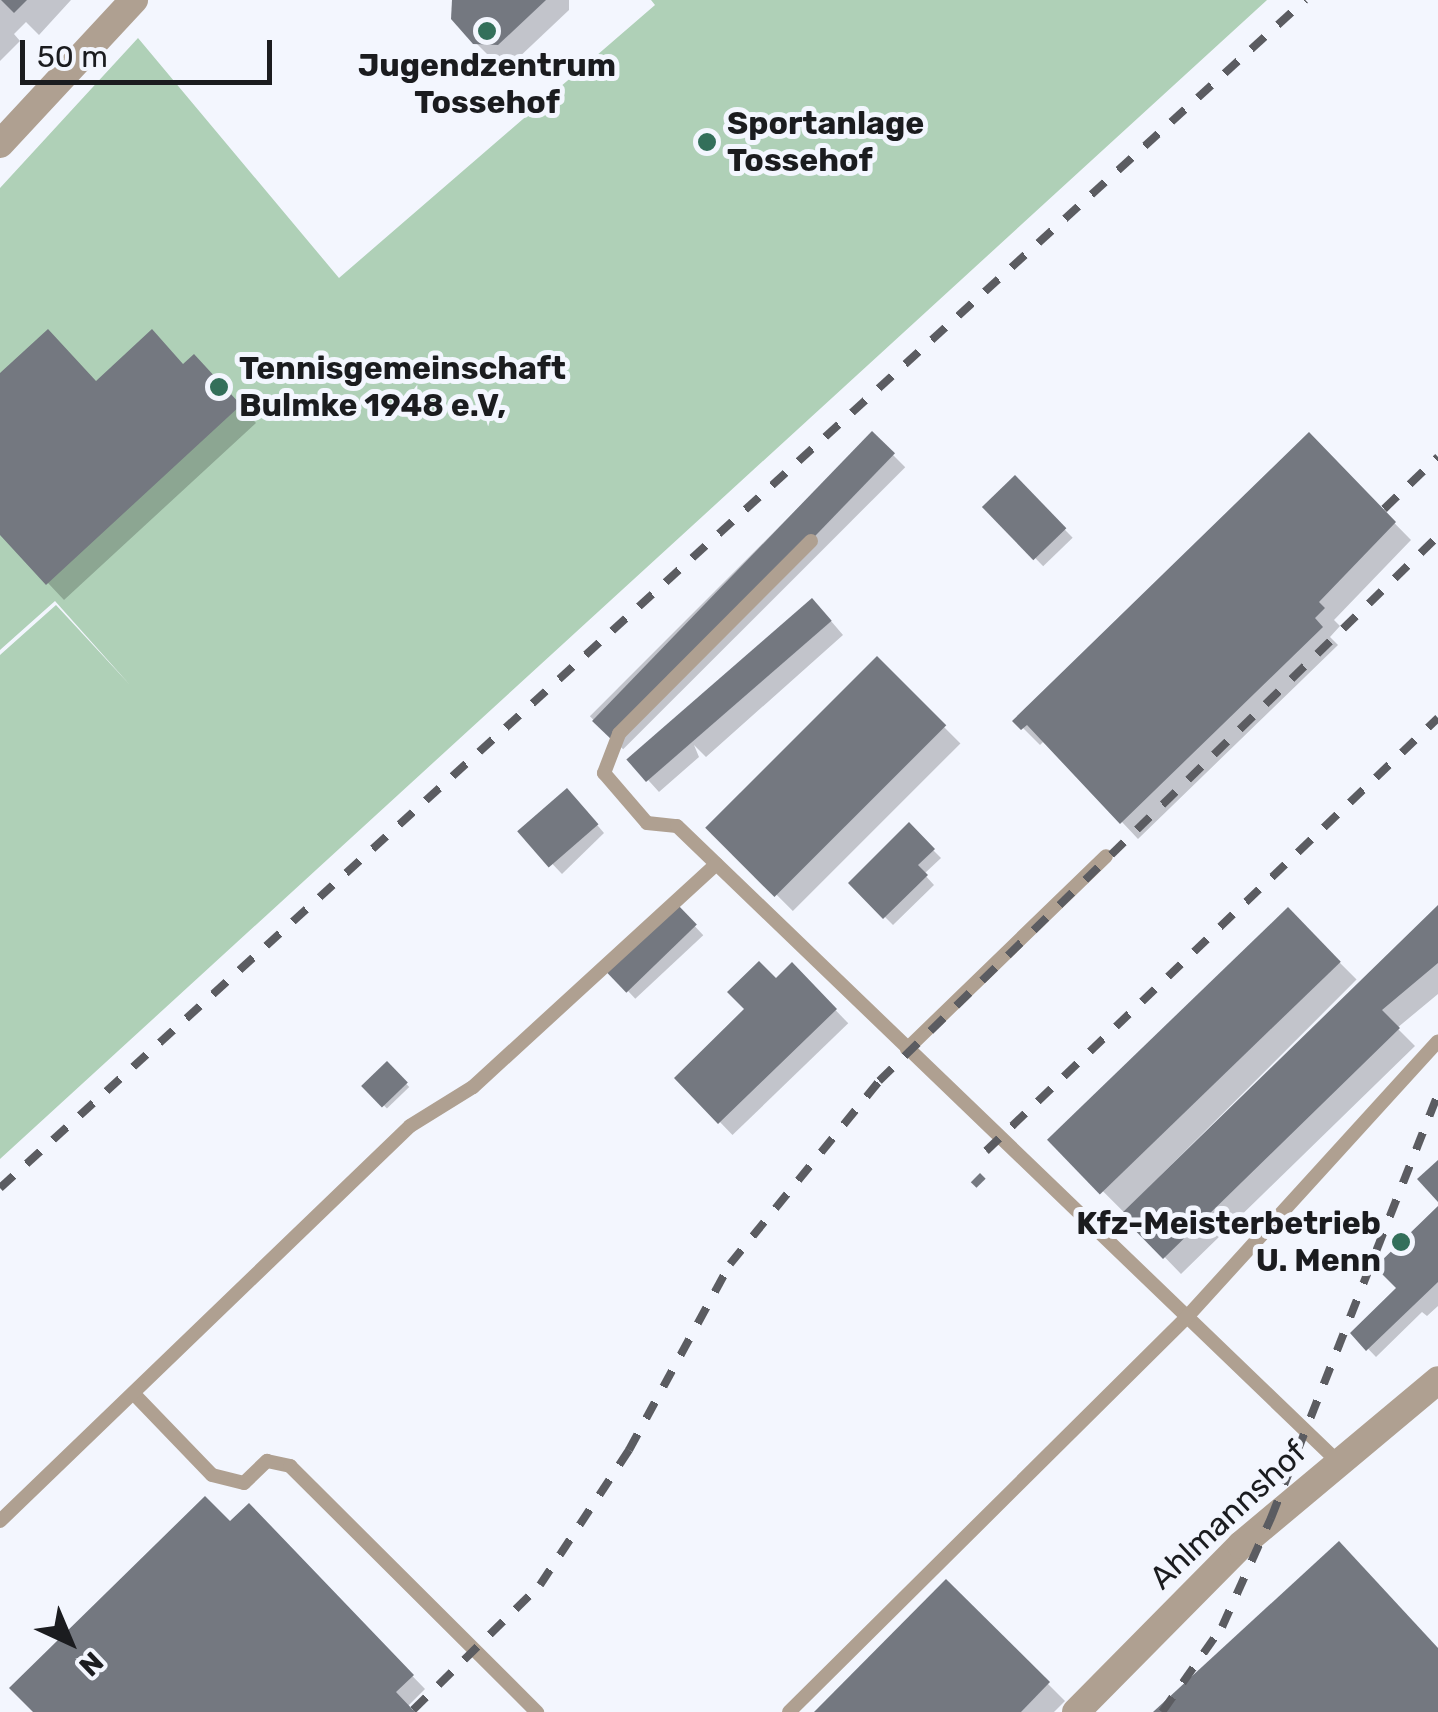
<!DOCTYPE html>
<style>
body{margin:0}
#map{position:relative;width:1438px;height:1712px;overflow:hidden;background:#f3f6fe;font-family:Rubik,sans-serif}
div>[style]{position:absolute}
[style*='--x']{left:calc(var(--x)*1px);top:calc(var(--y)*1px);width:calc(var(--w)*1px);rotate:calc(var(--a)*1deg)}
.green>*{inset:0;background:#afd0b7}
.shadow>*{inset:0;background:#0003;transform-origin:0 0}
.building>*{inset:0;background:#747880;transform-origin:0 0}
.lane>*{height:14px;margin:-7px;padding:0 7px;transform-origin:7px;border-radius:7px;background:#afa091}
.street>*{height:28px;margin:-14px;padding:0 14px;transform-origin:14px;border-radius:14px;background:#afa091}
.rail>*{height:8px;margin-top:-4px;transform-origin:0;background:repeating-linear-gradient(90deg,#5b5c61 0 18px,transparent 0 36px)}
.dots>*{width:28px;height:28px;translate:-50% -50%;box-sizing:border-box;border:5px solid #f3f6fe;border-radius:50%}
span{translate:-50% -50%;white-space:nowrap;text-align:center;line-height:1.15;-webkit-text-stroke:10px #f3f6fe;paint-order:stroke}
.poi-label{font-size:32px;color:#1b1c1f;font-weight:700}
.left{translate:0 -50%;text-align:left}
.right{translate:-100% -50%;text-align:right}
.street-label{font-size:32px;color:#1b1c1f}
.north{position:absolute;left:20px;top:1592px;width:100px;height:100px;-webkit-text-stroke:8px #f3f6fe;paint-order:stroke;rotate:136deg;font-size:28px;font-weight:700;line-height:40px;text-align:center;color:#1b1c1f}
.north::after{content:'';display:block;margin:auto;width:35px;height:45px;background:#1b1c1f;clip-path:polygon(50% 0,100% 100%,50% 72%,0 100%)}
.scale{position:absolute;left:20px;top:40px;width:252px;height:45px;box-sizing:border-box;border:5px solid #1b1c1f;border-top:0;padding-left:12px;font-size:30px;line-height:35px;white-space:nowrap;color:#1b1c1f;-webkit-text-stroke:8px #f3f6fe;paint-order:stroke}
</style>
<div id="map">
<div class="green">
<i style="clip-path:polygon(651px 0,1267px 0,0 1159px,0 655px,56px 605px,130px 685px,55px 601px,0 650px,0 188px,138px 38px,339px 278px,655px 5px)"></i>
</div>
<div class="shadow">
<i style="clip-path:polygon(0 0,71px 0,39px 35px,26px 22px,14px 34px,20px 41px,0 61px)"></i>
<i style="clip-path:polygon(454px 0,569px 0,569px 10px,515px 61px,493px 60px,475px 42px)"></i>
<i style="clip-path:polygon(184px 366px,210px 374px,256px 423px,64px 600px,0 532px,0 376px,96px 384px)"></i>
<i style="left:872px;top:434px;width:47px;height:399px;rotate:45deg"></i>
<i style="clip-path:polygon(1309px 436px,1411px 540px,1334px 620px,1340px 626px,1330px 637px,1338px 645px,1138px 839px,1045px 740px,1040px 745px,1016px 721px)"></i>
<i style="left:1015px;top:478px;width:83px;height:41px;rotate:46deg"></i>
<i style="clip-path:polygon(825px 614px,843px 635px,706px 757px,694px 745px,699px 757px,659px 792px,630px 760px)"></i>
<i style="left:877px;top:660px;width:118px;height:237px;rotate:45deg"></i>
<i style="clip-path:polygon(575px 799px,604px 833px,562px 874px,521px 831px)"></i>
<i style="clip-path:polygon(909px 826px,941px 858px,924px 874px,934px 885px,893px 925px,851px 883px)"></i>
<i style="left:676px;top:906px;width:40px;height:93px;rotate:47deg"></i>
<i style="clip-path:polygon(1438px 909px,1438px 994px,1397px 1028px,1415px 1046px,1181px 1274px,1124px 1215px)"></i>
<i style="left:1288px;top:911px;width:97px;height:329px;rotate:45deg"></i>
<i style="left:792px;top:965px;width:81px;height:161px;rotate:46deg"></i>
<i style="left:387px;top:1064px;width:32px;height:31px;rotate:46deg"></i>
<i style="clip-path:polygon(1438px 1210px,1438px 1306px,1427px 1316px,1422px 1312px,1376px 1357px,1353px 1333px,1396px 1292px)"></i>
<i style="clip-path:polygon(248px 1507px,425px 1689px,408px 1706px,412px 1712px,36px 1712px)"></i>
<i style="clip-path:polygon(946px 1582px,1065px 1701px,1054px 1712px,817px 1712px)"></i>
</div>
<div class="building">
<i style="clip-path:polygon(1px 0,27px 0,14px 13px)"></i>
<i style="clip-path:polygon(452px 0,546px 0,498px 45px,473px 44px,451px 19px)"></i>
<i style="clip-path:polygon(48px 329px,96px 381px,152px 329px,183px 364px,194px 354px,241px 405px,46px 585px,0 535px,0 373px)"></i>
<i style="left:872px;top:431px;width:32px;height:403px;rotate:44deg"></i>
<i style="clip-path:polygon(1309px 432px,1396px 522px,1319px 602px,1325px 608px,1315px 618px,1323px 627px,1120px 824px,1027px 725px,1021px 730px,1012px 721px)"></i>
<i style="left:1015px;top:475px;width:74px;height:46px;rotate:46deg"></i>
<i style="left:812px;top:598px;width:30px;height:246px;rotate:49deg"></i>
<i style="left:877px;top:656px;width:98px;height:243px;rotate:45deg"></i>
<i style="left:567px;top:788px;width:48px;height:66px;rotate:49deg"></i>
<i style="clip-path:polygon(909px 822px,935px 849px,918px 865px,928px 875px,883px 919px,848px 883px)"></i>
<i style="left:676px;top:903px;width:30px;height:98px;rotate:46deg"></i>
<i style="clip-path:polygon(1438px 905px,1438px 963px,1382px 1010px,1400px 1028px,1163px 1259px,1120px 1215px)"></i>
<i style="left:1288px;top:907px;width:76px;height:335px;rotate:46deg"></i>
<i style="clip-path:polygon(759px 961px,776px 978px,792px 962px,837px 1009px,718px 1124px,674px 1078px,744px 1009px,727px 992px)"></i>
<i style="left:387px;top:1061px;width:30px;height:36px;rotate:46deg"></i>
<i style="clip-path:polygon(1438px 1160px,1438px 1202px,1417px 1179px)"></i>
<i style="left:980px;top:1173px;width:8px;height:13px;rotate:45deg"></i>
<i style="clip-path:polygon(1438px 1206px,1438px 1282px,1366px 1351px,1350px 1333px,1396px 1288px,1375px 1267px)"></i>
<i style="clip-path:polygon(205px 1496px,230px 1521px,249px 1503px,414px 1675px,396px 1692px,415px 1712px,33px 1712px,9px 1688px)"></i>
<i style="clip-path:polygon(1339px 1541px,1438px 1648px,1438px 1712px,1153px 1712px)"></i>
<i style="clip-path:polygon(946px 1579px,1050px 1682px,1021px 1712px,814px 1712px)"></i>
</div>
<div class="lane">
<i style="--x:811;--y:541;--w:272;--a:134.9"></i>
<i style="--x:619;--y:734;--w:42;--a:111"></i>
<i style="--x:604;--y:773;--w:66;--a:49.3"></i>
<i style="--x:647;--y:823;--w:30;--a:6"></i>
<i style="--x:677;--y:826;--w:916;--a:43.89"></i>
<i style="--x:907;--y:1049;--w:277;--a:-44.1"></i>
<i style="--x:134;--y:1394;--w:112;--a:46.1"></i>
<i style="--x:212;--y:1475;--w:33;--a:14"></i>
<i style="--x:244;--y:1483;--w:32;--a:-44"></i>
<i style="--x:267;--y:1461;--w:24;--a:12"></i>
<i style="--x:290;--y:1466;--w:349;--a:44.9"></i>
<i style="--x:0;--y:1521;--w:569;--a:-43.93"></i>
<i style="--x:410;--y:1126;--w:74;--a:-31.8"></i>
<i style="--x:473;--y:1087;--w:330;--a:-42.5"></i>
<i style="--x:789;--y:1712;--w:559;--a:-44.78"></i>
<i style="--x:1186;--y:1318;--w:374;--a:-47.7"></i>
</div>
<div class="street">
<i style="--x:0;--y:144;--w:197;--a:-47.1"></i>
<i style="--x:1076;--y:1712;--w:235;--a:-45.3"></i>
<i style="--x:1241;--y:1545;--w:257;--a:-39.9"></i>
</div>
<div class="rail">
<i style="--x:1384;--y:509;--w:75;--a:-43.9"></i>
<i style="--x:986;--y:1151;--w:626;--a:-43.77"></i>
<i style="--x:0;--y:1188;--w:1765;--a:-42.31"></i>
<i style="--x:413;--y:1710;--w:178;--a:-44.5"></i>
<i style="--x:540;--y:1585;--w:162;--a:-56.6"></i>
<i style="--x:629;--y:1450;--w:212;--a:-61.5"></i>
<i style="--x:730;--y:1264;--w:236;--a:-50.8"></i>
<i style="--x:879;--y:1081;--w:781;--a:-44.27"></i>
<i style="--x:1162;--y:1712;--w:104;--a:-54.8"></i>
<i style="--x:1222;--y:1627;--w:120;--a:-65.8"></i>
<i style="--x:1271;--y:1518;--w:456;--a:-68.5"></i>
</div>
<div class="dots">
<i style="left:487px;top:31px;background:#336f5a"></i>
<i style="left:707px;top:142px;background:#336f5a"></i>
<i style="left:219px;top:387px;background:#336f5a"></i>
<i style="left:1401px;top:1242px;background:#336f5a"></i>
</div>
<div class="poi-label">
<span style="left:487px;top:84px">Jugendzentrum<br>Tossehof</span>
<span class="left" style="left:727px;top:142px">Sportanlage<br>Tossehof</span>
<span class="left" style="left:239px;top:387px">Tennisgemeinschaft<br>Bulmke 1948 e.V,</span>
<span class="right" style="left:1381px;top:1242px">Kfz-Meisterbetrieb<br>U. Menn</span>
</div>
<div class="street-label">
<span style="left:1228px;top:1515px;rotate:-43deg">Ahlmannshof</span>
</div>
<div class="north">N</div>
<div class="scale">50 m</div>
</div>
